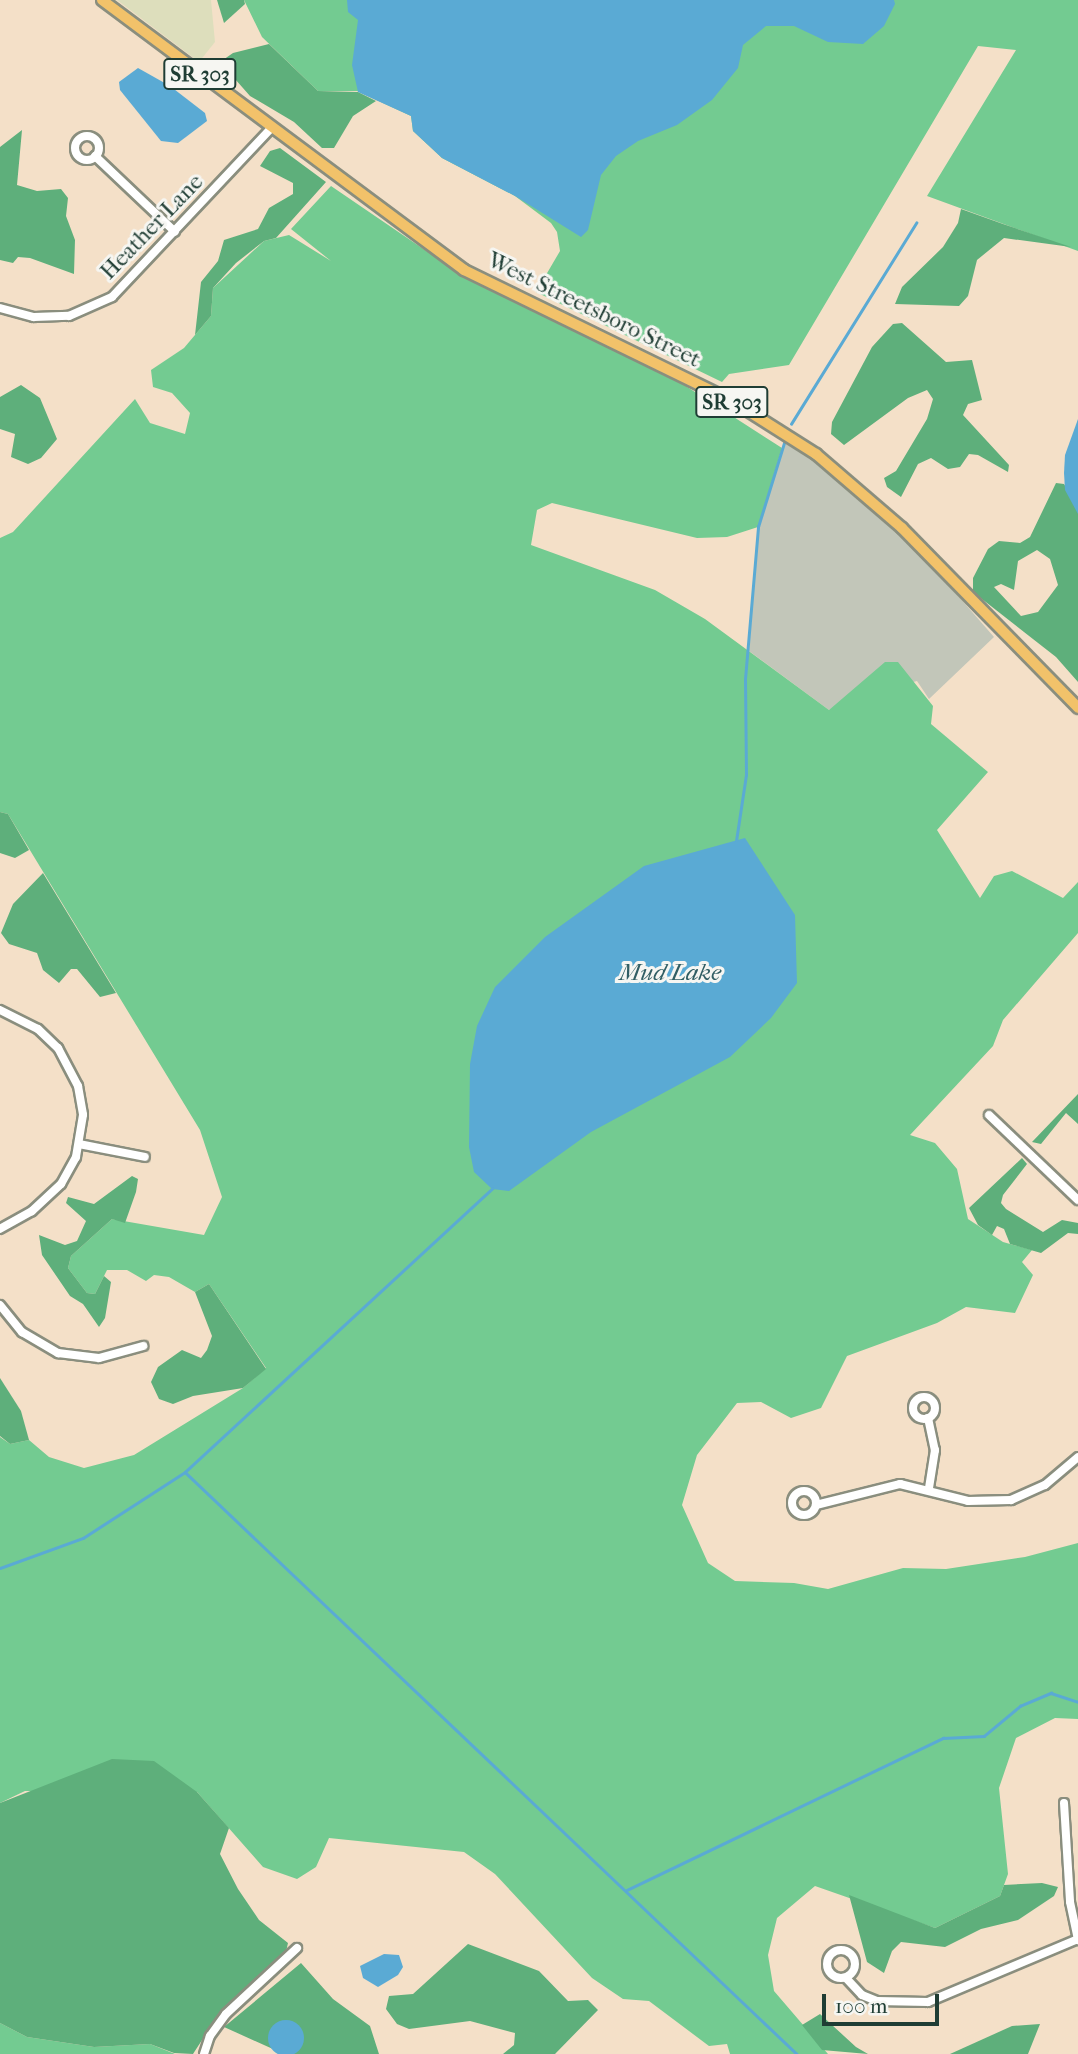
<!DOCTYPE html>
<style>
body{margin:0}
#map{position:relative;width:1078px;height:2054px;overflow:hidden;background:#f4e0c8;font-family:"IM FELL French Canon",serif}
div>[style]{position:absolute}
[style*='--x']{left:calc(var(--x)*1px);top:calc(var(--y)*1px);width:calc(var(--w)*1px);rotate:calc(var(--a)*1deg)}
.built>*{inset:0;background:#dddebc}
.industrial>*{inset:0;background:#c2c6b9}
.green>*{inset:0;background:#73cb91}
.forest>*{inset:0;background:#5eaf7b}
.water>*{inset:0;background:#5aaad4}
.round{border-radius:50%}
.stream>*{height:2.5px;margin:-1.25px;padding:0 1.25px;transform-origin:1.25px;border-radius:1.25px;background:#5aaad4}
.roads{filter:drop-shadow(2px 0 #8a8e7e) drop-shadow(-2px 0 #8a8e7e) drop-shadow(0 2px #8a8e7e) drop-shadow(0 -2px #8a8e7e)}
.minor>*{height:8px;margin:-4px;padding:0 4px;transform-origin:4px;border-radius:4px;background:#fff}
.minor>.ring{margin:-4px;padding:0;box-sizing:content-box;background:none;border:8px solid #fff;border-radius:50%}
.major>*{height:10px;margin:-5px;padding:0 5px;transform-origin:5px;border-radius:5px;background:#f2c26a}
span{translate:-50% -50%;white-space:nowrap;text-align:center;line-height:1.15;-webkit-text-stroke:6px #f6f6f2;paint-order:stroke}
.shield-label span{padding:2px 5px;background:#f6f6f2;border:2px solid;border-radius:5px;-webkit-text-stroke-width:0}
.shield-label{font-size:21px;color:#1f3d34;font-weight:700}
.street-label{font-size:23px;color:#1f3d34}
.water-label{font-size:24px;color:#315e64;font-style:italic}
.scale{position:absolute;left:822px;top:1994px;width:117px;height:32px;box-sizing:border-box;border:4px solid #1f3d34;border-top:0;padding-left:9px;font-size:21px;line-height:24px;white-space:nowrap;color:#1f3d34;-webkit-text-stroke:5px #f6f6f2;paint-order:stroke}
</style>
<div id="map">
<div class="built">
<i style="clip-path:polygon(117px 0,211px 0,215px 42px,199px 62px)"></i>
</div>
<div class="industrial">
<i style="clip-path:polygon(785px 440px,849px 482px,897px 526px,994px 637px,929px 699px,917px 681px,844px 701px,829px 710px,749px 651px,758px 527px)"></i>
</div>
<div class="green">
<i style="clip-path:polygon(244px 0,1078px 0,1078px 251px,927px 196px,1016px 50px,978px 46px,789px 365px,729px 374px,722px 382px,536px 292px,560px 251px,557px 232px,551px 223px,515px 196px,442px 158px,413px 131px,411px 116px,357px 91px,318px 91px,262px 37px)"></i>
<i style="clip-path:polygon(331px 186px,463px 276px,681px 383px,782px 448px,758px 527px,727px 537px,697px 538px,552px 503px,537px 510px,531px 545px,655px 590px,705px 619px,829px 710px,885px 662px,898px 662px,933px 706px,931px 724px,988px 772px,937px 830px,980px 898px,994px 876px,1012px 871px,1063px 898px,1078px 882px,1078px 933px,1003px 1020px,993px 1046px,910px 1135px,935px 1143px,957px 1169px,968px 1219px,1003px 1242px,1032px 1250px,1022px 1262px,1033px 1275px,1015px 1313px,966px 1307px,937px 1323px,847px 1356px,821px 1408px,791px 1418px,761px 1402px,737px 1403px,697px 1455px,682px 1505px,708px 1563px,735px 1581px,794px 1583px,828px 1589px,903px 1568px,946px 1569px,1025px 1557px,1078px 1543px,1078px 1719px,1055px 1718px,1016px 1738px,999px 1788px,1008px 1874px,1000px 1896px,935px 1928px,815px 1886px,777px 1918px,768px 1955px,774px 1991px,828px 2054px,730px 2054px,727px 2044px,709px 2046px,649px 2001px,623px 1999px,592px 1978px,495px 1874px,464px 1852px,329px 1838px,316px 1867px,297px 1879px,263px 1867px,197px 1792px,25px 1791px,0 1803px,0 1437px,10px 1444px,29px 1440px,49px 1457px,84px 1468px,134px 1455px,243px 1388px,266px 1368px,209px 1284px,195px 1292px,169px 1277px,154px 1275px,146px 1281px,127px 1270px,107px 1270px,95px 1294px,87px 1293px,68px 1268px,71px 1256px,112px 1219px,204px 1235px,222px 1197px,200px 1130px,8px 814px,0 812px,0 538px,13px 532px,135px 399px,150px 423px,185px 434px,190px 413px,172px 393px,153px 387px,151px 370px,184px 348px,211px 316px,213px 288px,264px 241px,289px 235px,331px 261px,291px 229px)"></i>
<i style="clip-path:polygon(0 2023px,27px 2037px,94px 2047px,150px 2044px,175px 2054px,0 2054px)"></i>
</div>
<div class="forest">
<i style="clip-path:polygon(217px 0,244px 0,245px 4px,224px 23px)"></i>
<i style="clip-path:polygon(269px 44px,318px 91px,358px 92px,376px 101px,353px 116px,334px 148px,322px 148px,294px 122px,250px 96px,220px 62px,233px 53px)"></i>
<i style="clip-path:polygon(22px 130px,17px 185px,37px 191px,61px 189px,68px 198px,66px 216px,75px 240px,74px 274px,30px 258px,18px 257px,13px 263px,0 260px,0 147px)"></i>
<i style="clip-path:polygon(280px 148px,326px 182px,276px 238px,264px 241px,236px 263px,213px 288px,211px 316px,195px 335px,201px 282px,218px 261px,224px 240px,258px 229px,269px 208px,293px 194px,293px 183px,260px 166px,270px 151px)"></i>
<i style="clip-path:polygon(961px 209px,1003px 224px,1071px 247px,1004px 238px,977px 260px,968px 296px,959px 306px,895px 304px,902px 287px,943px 247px,958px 223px)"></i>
<i style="clip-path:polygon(902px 323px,946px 362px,972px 360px,982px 400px,968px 404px,963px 415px,1009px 465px,1008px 472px,978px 455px,969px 454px,960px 467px,948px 469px,931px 458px,918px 464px,901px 497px,887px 487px,884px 478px,896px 471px,927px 419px,933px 399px,927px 390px,908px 398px,844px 445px,831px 434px,832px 422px,872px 347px,893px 324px)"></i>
<i style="clip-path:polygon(21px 385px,40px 398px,57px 439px,41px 458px,28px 464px,11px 457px,15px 434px,0 429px,0 397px)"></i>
<i style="clip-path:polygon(evenodd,1056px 483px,1064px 484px,1078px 507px,1078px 682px,1056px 657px,973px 592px,973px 578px,988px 549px,999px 541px,1020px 543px,1030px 537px,1056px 483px,1037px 550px,1050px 559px,1058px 585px,1038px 612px,1021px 616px,994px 587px,1001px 584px,1014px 590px,1018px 561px,1037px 550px)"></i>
<i style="clip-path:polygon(0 812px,8px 814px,29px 850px,15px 858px,0 853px)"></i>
<i style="clip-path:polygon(43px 873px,116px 993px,100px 997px,77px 969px,71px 969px,59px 983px,43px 970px,37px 953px,9px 944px,1px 933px,13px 904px)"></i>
<i style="clip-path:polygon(1078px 1094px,1078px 1124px,1066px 1113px,1041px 1144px,1032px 1142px)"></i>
<i style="clip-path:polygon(1022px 1158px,1027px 1164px,1003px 1195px,1001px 1203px,1006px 1209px,1043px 1232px,1062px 1220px,1078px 1223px,1078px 1234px,1068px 1233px,1041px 1253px,1010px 1244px,1004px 1229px,997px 1226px,992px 1235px,978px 1225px,969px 1208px)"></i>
<i style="clip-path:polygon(132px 1176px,138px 1179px,136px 1192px,125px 1223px,112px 1219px,71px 1256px,68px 1268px,87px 1293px,95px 1294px,104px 1276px,111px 1282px,105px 1318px,99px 1327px,83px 1304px,70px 1296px,42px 1255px,39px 1235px,65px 1245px,77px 1241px,86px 1221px,66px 1203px,68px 1197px,94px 1204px)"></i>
<i style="clip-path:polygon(209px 1284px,266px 1369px,243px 1388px,193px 1396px,173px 1404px,159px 1399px,151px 1382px,158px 1367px,182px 1350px,201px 1358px,207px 1350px,212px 1336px,195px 1292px)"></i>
<i style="clip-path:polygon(0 1378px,21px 1411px,29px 1440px,10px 1444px,0 1436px)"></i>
<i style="clip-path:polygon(112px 1759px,154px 1761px,197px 1792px,229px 1828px,220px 1854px,238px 1889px,259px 1920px,288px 1943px,285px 1956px,241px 1993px,213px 2023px,193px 2054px,174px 2053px,150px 2044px,94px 2047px,27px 2037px,0 2023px,0 1803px)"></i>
<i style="clip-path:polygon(1042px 1883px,1058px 1887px,1054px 1896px,1018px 1920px,981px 1929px,945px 1947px,901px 1942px,892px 1951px,884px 1973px,867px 1962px,849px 1895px,935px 1928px,1000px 1896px,1004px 1885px)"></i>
<i style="clip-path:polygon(468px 1944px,539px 1971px,568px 2001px,588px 2000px,598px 2010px,555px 2054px,503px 2054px,514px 2045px,515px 2033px,470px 2021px,409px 2029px,397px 2024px,386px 2009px,389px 1996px,413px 1994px)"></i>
<i style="clip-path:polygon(301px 1963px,333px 1999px,370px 2026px,379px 2054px,284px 2054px,224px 2027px)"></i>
<i style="clip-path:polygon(820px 2014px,856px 2047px,868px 2054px,822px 2050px,802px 2025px)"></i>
<i style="clip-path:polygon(1040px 2024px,1028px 2054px,950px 2054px,1012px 2026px)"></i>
</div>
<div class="water">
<i style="clip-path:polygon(347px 0,894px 0,895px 4px,884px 26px,863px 44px,828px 42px,794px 26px,766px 26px,743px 45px,738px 68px,712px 100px,677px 125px,638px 141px,616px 156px,601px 175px,588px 230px,581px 237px,515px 196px,442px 158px,413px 131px,411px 116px,358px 92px,352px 65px,358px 20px,348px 12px)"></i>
<i style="clip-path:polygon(138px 68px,170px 86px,205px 113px,207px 121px,178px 143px,161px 141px,120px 90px,119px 82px)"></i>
<i style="clip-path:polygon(1078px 419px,1078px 514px,1065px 490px,1064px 473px,1065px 455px)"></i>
<i style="clip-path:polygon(745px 838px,795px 915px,797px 983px,771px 1018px,730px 1057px,591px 1132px,509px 1191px,492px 1189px,474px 1172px,469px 1147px,470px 1064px,477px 1026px,495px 987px,545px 937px,644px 866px)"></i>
<i style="clip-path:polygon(384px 1954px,399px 1955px,403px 1967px,398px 1975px,378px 1987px,363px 1978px,360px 1966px)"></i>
<i class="round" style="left:268px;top:2020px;width:36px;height:36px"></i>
</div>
<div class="stream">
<i style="--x:791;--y:424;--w:237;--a:-58.1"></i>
<i style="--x:736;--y:841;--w:67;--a:-81.4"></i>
<i style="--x:746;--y:775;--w:96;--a:-90.6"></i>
<i style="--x:745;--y:679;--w:153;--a:-85.1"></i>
<i style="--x:758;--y:527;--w:91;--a:-72.8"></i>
<i style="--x:185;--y:1472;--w:845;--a:43.56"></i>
<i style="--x:0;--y:1568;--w:88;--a:-19.9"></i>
<i style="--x:83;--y:1538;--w:121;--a:-32.9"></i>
<i style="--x:185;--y:1472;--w:418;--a:-42.7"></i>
<i style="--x:627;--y:1890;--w:351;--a:-25.7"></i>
<i style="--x:943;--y:1738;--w:41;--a:-2.8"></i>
<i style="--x:984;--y:1736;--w:47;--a:-39.8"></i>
<i style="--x:1020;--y:1706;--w:34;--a:-23"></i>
<i style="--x:1051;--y:1693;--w:28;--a:18"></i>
</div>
<div class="roads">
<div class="minor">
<i class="ring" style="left:75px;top:136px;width:16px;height:16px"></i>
<i style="--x:95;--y:156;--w:110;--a:43.5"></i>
<i style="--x:0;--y:308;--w:35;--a:15"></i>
<i style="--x:34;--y:317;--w:35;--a:-2"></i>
<i style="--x:69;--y:316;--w:47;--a:-23.8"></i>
<i style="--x:112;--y:297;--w:232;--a:-46.7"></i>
<i style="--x:0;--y:1010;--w:42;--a:26.6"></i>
<i style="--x:38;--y:1029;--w:28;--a:44"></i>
<i style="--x:58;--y:1048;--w:43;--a:62.2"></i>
<i style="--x:78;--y:1086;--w:29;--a:80"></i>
<i style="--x:83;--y:1115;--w:43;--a:99.5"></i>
<i style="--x:76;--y:1157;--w:31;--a:119"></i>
<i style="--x:61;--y:1184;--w:40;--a:137"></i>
<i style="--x:32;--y:1211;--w:37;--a:151"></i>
<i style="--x:989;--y:1115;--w:123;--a:43.7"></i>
<i style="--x:79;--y:1144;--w:67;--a:11.1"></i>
<i style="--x:0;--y:1305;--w:35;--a:51"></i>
<i style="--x:22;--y:1332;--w:42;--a:30.3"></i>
<i style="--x:58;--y:1353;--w:41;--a:7"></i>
<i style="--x:99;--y:1358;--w:46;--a:-15.3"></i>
<i class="ring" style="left:913px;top:1397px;width:14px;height:14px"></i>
<i style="--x:928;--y:1418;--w:33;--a:78"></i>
<i style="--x:935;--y:1450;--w:39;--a:99"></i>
<i class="ring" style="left:792px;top:1491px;width:16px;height:16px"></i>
<i style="--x:816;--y:1505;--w:87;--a:-14"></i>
<i style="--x:900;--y:1484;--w:70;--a:14"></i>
<i style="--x:968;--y:1501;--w:43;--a:-1.3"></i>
<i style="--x:1011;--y:1500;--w:37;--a:-24"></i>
<i style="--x:1045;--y:1485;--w:43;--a:-40.3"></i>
<i style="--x:1064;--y:1803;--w:99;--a:86.5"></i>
<i style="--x:1070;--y:1902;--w:39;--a:78"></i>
<i class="ring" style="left:827px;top:1950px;width:20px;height:20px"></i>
<i style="--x:846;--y:1978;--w:23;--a:47"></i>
<i style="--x:862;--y:1995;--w:16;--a:22"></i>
<i style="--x:877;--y:2001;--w:51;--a:1.1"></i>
<i style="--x:928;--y:2002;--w:163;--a:-22.8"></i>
<i style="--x:204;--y:2054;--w:19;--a:-72"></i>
<i style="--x:210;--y:2036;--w:27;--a:-54"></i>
<i style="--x:226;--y:2014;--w:97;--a:-42.9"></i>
</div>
<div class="major">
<i style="--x:102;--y:0;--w:452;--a:36.7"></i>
<i style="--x:464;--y:270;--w:295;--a:26"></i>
<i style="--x:729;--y:399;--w:103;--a:32.3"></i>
<i style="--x:816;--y:454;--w:113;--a:40.7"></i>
<i style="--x:902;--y:528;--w:252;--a:45.6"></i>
</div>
</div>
<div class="shield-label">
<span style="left:200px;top:74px">SR 303</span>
<span style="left:732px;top:402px">SR 303</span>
</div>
<div class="street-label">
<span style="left:152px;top:227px;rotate:-46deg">Heather Lane</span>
<span style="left:594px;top:310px;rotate:26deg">West Streetsboro Street</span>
</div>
<div class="water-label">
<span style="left:670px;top:973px">Mud Lake</span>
</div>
<div class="scale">100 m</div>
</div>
